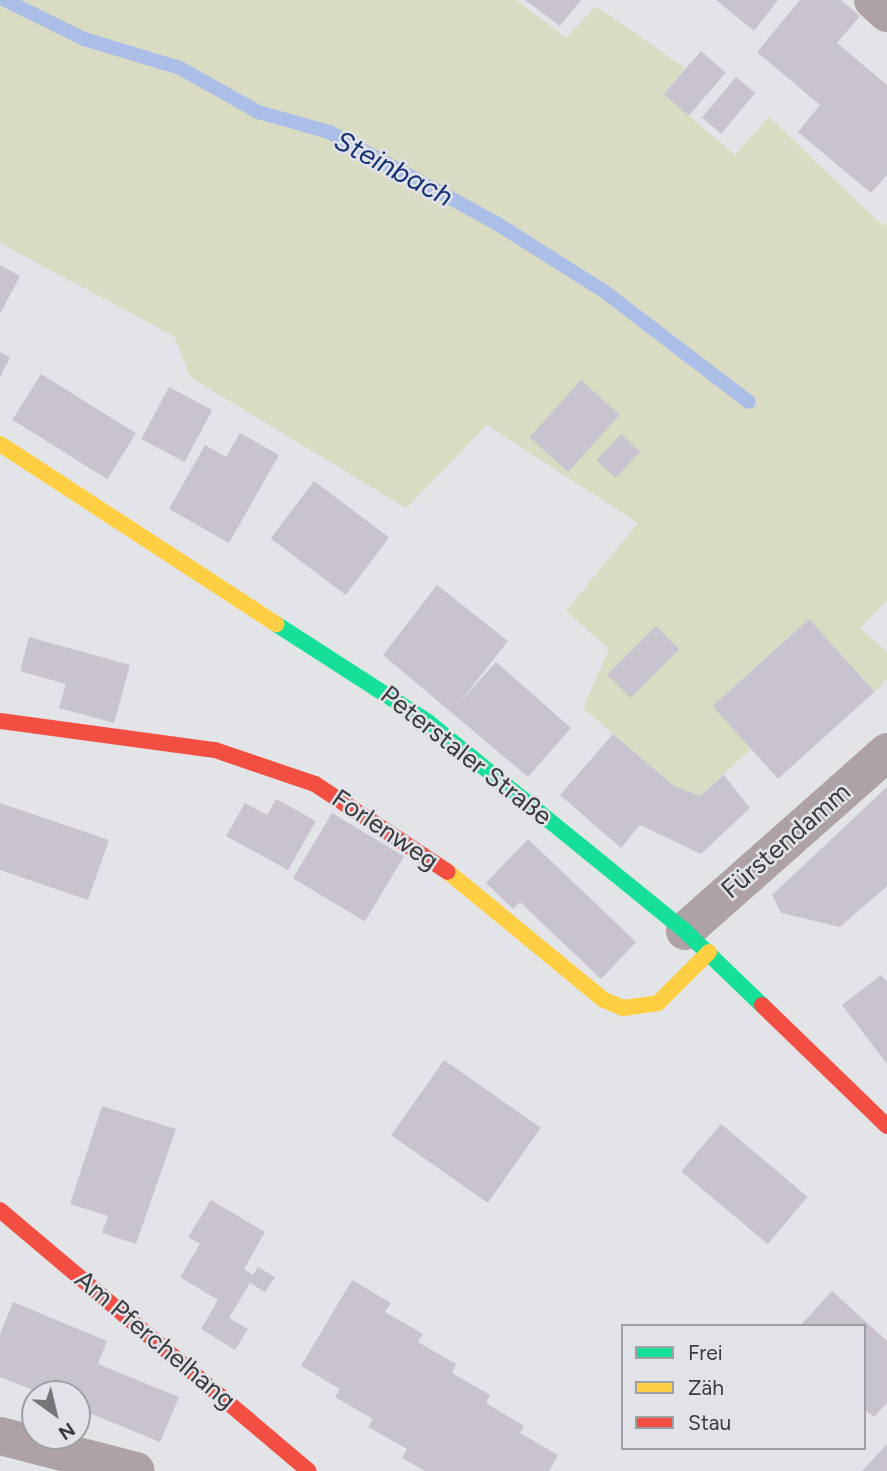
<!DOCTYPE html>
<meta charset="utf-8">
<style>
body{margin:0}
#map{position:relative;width:887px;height:1471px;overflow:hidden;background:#e3e4e7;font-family:Figtree,sans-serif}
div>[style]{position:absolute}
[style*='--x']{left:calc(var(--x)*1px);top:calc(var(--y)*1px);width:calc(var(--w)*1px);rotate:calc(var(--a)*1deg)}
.green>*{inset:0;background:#d9dbc2}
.stream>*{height:14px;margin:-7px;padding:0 7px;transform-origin:7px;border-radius:7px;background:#aabee8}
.building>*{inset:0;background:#c9c3cf;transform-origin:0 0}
.street>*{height:38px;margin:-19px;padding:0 19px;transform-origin:19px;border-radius:19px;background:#afa2a5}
.fast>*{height:16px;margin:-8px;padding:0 8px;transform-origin:8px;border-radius:8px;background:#16e098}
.slow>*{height:16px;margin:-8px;padding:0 8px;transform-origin:8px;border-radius:8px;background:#ffcf43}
.jam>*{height:16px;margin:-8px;padding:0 8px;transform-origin:8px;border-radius:8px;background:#f24e42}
span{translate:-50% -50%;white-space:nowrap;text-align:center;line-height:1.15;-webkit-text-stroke:5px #e1e3e9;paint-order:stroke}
.street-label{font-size:26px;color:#3a3b3d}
.water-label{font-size:28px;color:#153375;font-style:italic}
.legend{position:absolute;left:621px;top:1324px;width:245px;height:126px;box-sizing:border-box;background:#e1e3e9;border:2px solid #9ea0a4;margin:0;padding:9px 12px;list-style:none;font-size:21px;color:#3a3b3d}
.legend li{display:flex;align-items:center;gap:14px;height:35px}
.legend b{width:35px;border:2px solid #9ea0a4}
.north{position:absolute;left:21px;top:1380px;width:70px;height:70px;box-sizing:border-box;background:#e1e3e9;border:2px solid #9ea0a4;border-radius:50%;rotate:146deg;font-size:19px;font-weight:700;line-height:28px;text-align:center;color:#3a3b3d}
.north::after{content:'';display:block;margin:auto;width:24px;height:32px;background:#757678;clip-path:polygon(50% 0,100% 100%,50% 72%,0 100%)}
</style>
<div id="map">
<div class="green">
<i style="clip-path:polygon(0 0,516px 0,566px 38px,596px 6px,685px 68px,663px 94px,735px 155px,769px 117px,883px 226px,887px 223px,887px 600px,860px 628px,887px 652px,887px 679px,875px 692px,809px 619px,713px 705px,751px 749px,700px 796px,674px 786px,583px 708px,609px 649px,566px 611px,638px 523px,487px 425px,406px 508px,190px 377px,174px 336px,0 243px)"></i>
</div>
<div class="stream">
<i style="--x:5;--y:0;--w:88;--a:26.3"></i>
<i style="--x:84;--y:39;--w:100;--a:16.8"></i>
<i style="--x:180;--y:68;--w:90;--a:29.4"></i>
<i style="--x:258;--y:112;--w:74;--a:15.7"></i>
<i style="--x:329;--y:132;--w:190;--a:28.6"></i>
<i style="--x:496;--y:223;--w:129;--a:32.3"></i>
<i style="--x:605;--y:292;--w:181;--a:37.4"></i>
</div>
<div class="building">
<i style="clip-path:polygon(525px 0,581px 0,560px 26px)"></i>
<i style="clip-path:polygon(716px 0,778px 0,754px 31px)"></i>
<i style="clip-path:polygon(800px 0,841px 0,860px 16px,837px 43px,887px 85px,887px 175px,871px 193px,798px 132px,820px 105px,757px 52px)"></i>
<i style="left:701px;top:51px;width:33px;height:57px;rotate:41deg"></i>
<i style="left:736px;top:77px;width:25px;height:53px;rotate:40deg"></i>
<i style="clip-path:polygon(0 265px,20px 276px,0 314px)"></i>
<i style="clip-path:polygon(0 352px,10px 358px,0 377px)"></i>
<i style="left:41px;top:374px;width:112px;height:54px;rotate:32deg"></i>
<i style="left:581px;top:380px;width:52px;height:77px;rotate:42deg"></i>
<i style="left:169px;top:387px;width:49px;height:59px;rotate:28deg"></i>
<i style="clip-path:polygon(240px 433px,279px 455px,229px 543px,169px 509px,205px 445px,226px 457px)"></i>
<i style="left:621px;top:434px;width:26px;height:36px;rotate:43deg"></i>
<i style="left:314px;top:481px;width:94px;height:72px;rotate:37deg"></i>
<i style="clip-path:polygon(437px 585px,508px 641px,460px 702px,496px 662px,571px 728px,528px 777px,383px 655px)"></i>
<i style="left:809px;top:619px;width:98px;height:130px;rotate:48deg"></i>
<i style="left:656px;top:626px;width:33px;height:69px;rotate:45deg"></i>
<i style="clip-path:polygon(29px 637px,130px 665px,114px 723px,59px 708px,66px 684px,20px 671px)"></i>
<i style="clip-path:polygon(613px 734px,674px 786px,700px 796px,724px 775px,750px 808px,701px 854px,640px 825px,621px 848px,560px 795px)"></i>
<i style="clip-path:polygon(887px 787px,887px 886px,840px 927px,781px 913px,772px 895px)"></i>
<i style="clip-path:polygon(276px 799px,316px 821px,288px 870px,226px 836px,245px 803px,267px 815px)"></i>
<i style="clip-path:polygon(0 803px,109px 840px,88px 900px,0 870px)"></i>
<i style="left:332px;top:813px;width:84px;height:76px;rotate:31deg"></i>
<i style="clip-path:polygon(528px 839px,636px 942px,601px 979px,520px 902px,513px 909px,486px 883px)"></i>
<i style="clip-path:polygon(881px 975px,887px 982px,887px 1064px,842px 1005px)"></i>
<i style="left:444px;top:1060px;width:118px;height:92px;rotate:35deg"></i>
<i style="clip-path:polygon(102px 1106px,176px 1129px,136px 1244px,102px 1233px,108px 1216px,70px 1204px)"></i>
<i style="left:721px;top:1124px;width:113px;height:62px;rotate:40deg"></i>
<i style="clip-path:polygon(211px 1200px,265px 1232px,244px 1269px,253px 1275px,258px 1267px,275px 1277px,265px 1292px,250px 1283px,229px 1318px,248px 1329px,235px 1350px,201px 1329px,218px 1300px,180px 1277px,200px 1244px,188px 1237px)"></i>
<i style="clip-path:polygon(352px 1280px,391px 1303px,385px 1312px,423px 1334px,418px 1342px,456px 1364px,452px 1373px,490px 1395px,486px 1403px,524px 1426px,520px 1433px,558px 1455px,549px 1471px,425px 1471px,402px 1458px,407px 1449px,368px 1427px,373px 1419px,335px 1397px,340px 1389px,301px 1366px)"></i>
<i style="clip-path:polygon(832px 1291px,887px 1341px,887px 1403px,874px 1417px,864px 1409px,864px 1326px,800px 1326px)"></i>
<i style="clip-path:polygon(13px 1302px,107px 1341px,98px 1364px,179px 1397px,160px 1442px,77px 1408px,77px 1394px,43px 1394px,0 1377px,0 1334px)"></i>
<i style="clip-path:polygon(887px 1444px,887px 1471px,862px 1471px)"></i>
</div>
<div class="street">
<i style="--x:873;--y:0;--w:19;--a:43"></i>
<i style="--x:685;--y:931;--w:270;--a:-41.5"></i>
<i style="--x:0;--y:1436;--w:140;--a:14.4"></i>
</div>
<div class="fast">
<i style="--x:276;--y:624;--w:181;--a:32.8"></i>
<i style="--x:428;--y:722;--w:331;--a:39.1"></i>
<i style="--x:685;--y:931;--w:107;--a:43.9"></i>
</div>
<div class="slow">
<i style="--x:0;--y:444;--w:330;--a:33.1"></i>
<i style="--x:448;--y:872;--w:202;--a:39.4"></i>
<i style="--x:604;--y:1000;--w:21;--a:23"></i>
<i style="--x:623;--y:1008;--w:35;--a:-8"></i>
<i style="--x:658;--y:1003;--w:72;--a:-45"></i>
</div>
<div class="jam">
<i style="--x:0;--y:721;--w:217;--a:7.7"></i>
<i style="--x:215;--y:750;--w:106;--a:18.8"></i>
<i style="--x:315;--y:784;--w:159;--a:33.5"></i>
<i style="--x:762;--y:1005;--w:174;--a:44.1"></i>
<i style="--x:0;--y:1210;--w:404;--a:40.2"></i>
</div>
<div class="street-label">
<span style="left:466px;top:756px;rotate:38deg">Peterstaler Straße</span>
<span style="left:385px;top:830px;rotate:34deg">Forlenweg</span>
<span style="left:786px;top:841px;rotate:-41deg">Fürstendamm</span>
<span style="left:155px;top:1340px;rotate:40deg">Am Pferchelhang</span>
</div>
<div class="water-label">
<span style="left:394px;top:168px;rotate:28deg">Steinbach</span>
</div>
<ul class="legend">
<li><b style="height:9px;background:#16e098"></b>Frei</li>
<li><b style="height:9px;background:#ffcf43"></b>Zäh</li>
<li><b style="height:9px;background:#f24e42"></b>Stau</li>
</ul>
<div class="north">N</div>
</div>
